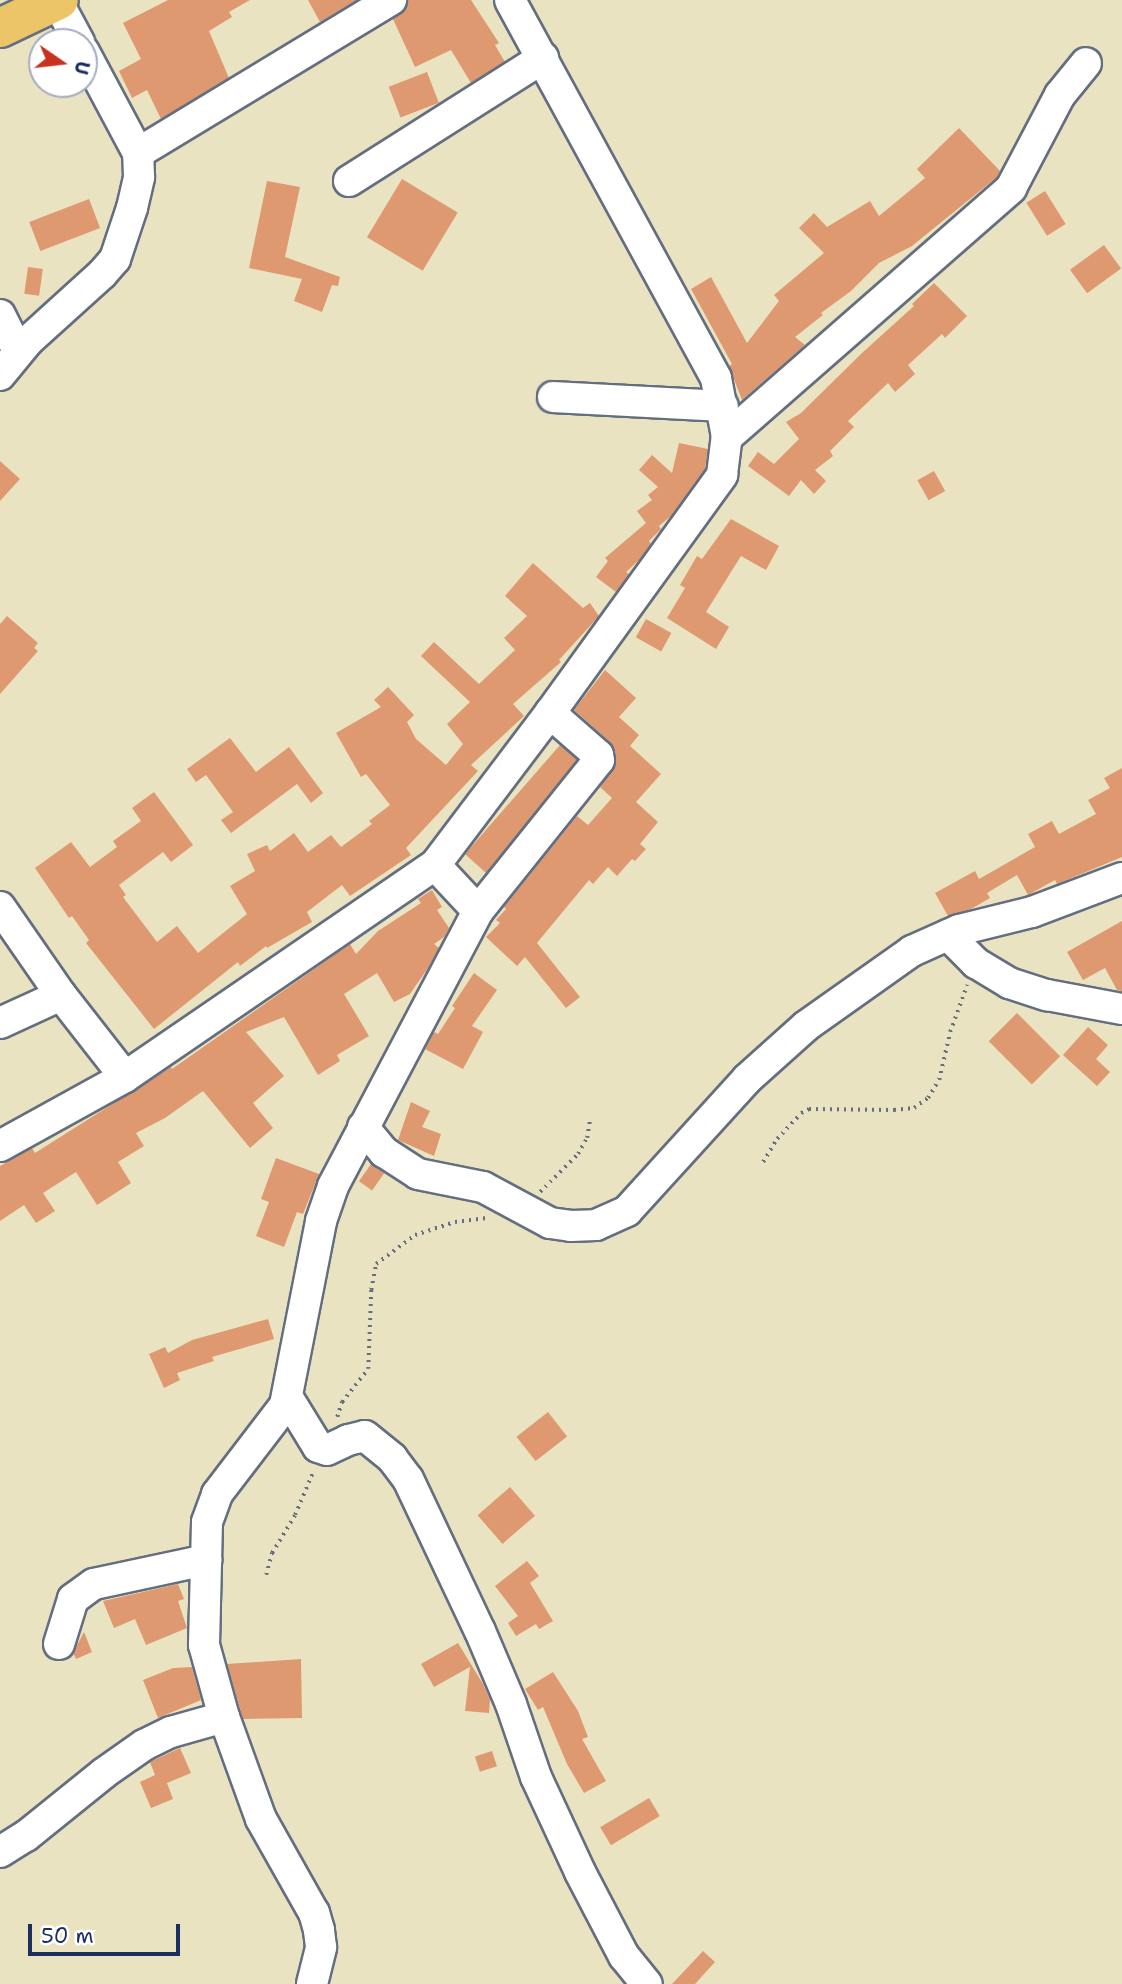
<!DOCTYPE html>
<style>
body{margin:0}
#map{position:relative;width:1122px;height:1984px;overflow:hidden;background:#eae3c1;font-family:"Shantell Sans",sans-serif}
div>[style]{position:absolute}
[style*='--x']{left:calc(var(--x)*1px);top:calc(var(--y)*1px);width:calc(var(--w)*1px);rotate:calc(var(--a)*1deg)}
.building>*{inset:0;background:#de9970;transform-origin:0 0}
.path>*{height:3.5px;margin-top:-1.75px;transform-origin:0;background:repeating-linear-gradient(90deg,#636e81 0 2px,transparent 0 7px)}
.roads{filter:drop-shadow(2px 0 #636e81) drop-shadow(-2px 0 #636e81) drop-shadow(0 2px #636e81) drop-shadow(0 -2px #636e81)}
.minor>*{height:30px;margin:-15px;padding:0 15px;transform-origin:15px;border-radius:15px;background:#fff}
.highway>*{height:38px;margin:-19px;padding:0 19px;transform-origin:19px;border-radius:19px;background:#ecc569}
span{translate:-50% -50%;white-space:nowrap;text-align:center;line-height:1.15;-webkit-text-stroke:5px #fff;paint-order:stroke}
.north{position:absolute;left:28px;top:28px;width:70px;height:70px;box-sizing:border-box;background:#fff;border:2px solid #a4acbf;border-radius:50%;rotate:104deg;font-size:19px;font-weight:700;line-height:28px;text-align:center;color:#1b2f5e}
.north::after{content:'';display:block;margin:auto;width:24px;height:32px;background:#c8321e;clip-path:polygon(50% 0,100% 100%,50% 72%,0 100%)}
.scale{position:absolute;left:28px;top:1924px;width:152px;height:32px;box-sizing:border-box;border:4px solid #1b2f5e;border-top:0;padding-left:9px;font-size:21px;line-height:24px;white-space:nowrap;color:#1b2f5e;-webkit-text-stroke:5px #fff;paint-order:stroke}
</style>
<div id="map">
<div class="building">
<i style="clip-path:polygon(168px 0,250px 0,229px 12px,232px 17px,209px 31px,229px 78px,161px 119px,147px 90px,132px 98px,119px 71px,141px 59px,123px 23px)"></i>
<i style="clip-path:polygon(308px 0,357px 0,320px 22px)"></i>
<i style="clip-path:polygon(408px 0,471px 0,499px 43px,495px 45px,505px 62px,471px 83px,451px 50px,415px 67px,393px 19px,406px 9px)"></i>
<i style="left:427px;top:72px;width:33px;height:41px;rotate:69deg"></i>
<i style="clip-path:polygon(959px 128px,1000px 171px,997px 177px,912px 246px,879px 263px,851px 291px,821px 313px,823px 315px,795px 337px,805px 345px,742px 400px,729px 366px,732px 364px,691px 289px,711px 277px,747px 343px,779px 301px,774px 295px,824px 253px,799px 228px,814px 213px,827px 227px,870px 201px,879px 216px,925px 178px,917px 169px)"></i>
<i style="left:402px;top:179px;width:65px;height:68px;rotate:31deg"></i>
<i style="clip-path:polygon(267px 181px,300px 187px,285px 257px,340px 277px,338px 286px,332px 285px,322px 312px,294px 301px,302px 279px,249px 268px)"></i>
<i style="left:1045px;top:191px;width:39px;height:22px;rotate:58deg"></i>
<i style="left:89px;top:199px;width:31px;height:64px;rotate:69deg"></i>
<i style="left:1104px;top:245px;width:29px;height:42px;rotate:54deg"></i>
<i style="left:28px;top:267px;width:15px;height:27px;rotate:8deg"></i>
<i style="clip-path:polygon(934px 283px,967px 316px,945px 338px,942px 334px,908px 365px,915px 374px,895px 392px,888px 383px,848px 421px,854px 427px,830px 451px,833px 456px,815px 470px,826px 481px,814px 494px,801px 480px,789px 496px,748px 466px,758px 452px,774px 464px,799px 439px,786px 422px,801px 413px,862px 353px,914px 306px,912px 304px)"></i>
<i style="clip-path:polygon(679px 443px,708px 449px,705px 469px,671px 516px,659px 526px,661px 529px,649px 541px,651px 544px,639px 560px,626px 572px,629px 574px,616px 592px,596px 577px,608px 561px,605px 558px,646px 523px,637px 511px,652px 500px,648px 495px,658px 487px,639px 470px,652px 455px,672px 473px)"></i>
<i style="clip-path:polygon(0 461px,20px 479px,0 501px)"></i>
<i style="left:934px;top:471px;width:23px;height:19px;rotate:61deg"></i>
<i style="clip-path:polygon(731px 519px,779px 546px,766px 570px,741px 556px,706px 612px,729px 627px,716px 649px,667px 618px,685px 588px,680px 585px,697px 556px,702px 559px)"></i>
<i style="clip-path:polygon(533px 563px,583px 608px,590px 603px,599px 616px,559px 660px,561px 662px,513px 704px,524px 716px,471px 765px,478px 771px,406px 848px,411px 855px,350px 896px,342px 885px,307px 912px,312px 922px,267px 948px,266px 946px,240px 966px,238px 962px,154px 1029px,86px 943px,89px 940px,72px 916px,69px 918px,35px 868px,71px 842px,90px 867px,117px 847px,113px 841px,141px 821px,132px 808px,154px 792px,193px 845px,171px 862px,163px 852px,119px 885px,126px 895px,123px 897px,157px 942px,177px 926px,198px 953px,247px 914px,230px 886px,255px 871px,247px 854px,267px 845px,270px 851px,294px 833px,308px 852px,331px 835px,341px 847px,372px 824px,369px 821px,390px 805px,366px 774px,361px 777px,336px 733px,381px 707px,374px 700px,388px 687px,414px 715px,407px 722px,416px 739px,446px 765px,463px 744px,447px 724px,470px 702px,421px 656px,434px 642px,479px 684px,515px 650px,504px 638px,527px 616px,505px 596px)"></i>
<i style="clip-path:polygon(7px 616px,38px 643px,34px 648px,38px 651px,0 694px,0 624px)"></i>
<i style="left:646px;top:619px;width:29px;height:21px;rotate:29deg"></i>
<i style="clip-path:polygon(605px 670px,636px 698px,619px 717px,639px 735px,630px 746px,661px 774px,636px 802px,658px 822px,640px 844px,646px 849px,635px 861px,632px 859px,617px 876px,608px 867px,593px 884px,589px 880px,537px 943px,580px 997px,566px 1008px,525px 957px,517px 966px,486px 937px,500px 923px,496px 920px,506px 909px,504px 907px,577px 816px,588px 825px,612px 798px,600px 787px,616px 765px,615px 751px,610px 742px,574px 710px)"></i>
<i style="clip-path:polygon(230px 738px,256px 772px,289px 747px,323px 793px,311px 803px,297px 784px,231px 833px,221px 820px,233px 812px,206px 775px,196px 782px,187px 769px)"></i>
<i style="clip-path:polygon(560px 745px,577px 760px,486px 873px,465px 854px)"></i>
<i style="clip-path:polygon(1122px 768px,1122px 857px,1057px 884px,1055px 880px,1028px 895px,1017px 875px,987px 893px,990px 898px,971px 909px,948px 916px,935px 893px,975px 871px,979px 879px,1035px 847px,1028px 834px,1052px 821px,1059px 834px,1096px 814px,1088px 800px,1110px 788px,1104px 778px)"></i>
<i style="clip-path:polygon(432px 890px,442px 907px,437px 910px,449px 928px,444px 937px,434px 944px,439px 948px,428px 968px,410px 994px,394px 1002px,377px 973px,344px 994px,369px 1036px,337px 1055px,340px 1061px,318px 1075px,284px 1017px,246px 1032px,284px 1076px,253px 1103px,273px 1128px,250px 1148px,203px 1091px,165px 1118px,136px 1133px,144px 1146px,118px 1162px,131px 1183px,97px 1205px,76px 1172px,43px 1193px,55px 1211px,36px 1223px,24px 1205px,0 1221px,0 1166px,32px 1148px,35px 1153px,171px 1067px,172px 1069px,350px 944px,356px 954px,378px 931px,421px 903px,418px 899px)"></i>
<i style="clip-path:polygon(1122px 921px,1122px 991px,1117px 990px,1105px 968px,1083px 980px,1067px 952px)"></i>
<i style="clip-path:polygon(474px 973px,497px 990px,472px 1026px,483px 1032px,463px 1069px,425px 1049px,434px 1032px,438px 1034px,455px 1008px,452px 1006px)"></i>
<i style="left:1017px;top:1013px;width:61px;height:40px;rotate:45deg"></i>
<i style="clip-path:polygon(1088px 1027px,1108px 1045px,1096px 1059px,1110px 1072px,1097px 1086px,1063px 1055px)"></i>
<i style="clip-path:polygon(411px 1102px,430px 1111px,422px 1127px,441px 1134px,434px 1156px,398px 1140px)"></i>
<i style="clip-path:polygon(276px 1158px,319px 1174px,303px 1214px,297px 1212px,284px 1247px,256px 1236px,269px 1202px,261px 1199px)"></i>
<i style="left:371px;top:1164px;width:16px;height:21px;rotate:35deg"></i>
<i style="clip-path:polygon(268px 1319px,274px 1339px,212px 1357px,214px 1361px,177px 1373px,180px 1380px,164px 1388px,149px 1354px,165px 1347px,168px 1353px,192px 1340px)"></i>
<i style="left:548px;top:1412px;width:31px;height:40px;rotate:52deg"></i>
<i style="left:510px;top:1487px;width:38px;height:43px;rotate:49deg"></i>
<i style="clip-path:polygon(527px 1561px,539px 1576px,530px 1583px,553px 1621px,539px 1629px,536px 1624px,516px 1636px,508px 1623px,518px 1616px,495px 1586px)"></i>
<i style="clip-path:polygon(178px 1584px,184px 1599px,178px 1601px,187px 1628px,146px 1645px,135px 1619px,114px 1628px,103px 1601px)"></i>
<i style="clip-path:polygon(84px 1632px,92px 1652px,76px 1659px,73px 1653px)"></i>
<i style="clip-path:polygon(458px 1643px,483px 1684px,490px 1700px,489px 1713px,465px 1711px,470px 1667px,434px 1687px,421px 1664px)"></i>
<i style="clip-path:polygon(301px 1659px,302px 1718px,243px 1719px,227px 1664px)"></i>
<i style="clip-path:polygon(192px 1667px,201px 1700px,158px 1718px,143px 1680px,173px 1668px)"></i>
<i style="clip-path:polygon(553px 1672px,578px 1711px,588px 1737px,582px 1739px,606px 1781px,584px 1793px,567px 1764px,543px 1707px,538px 1710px,525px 1689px)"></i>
<i style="clip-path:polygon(180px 1748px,191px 1773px,167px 1783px,173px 1799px,151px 1808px,140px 1782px,155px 1775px,150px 1762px)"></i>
<i style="left:492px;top:1751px;width:16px;height:18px;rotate:72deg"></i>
<i style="left:649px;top:1798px;width:21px;height:57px;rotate:59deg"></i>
<i style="clip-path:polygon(703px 1951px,715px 1962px,695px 1984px,672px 1984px)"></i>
</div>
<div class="path">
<i style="--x:763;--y:1162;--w:27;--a:-59"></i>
<i style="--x:777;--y:1139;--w:35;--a:-47"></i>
<i style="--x:801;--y:1113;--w:9;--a:-27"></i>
<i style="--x:809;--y:1109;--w:85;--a:0.7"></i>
<i style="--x:894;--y:1110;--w:20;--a:-6"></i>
<i style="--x:914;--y:1108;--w:17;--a:-36"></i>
<i style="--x:928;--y:1098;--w:21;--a:-59"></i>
<i style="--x:939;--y:1080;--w:49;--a:-77.1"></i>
<i style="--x:950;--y:1032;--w:50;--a:-70.1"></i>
<i style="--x:540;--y:1192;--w:54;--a:-45"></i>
<i style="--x:578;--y:1154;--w:18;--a:-61"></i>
<i style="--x:587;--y:1138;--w:20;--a:-81"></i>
<i style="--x:337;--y:1417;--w:16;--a:-72"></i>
<i style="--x:342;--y:1402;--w:42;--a:-51.8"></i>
<i style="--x:368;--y:1369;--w:79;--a:-87.8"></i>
<i style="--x:371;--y:1290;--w:26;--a:-79"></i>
<i style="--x:376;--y:1264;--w:49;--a:-36.6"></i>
<i style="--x:415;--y:1235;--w:42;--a:-18"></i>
<i style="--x:455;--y:1222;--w:32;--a:-7"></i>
<i style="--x:266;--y:1575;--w:23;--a:-75"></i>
<i style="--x:272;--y:1553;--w:44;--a:-58.8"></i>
<i style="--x:295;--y:1515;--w:47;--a:-67.3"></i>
</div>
<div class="roads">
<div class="minor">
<i style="--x:57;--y:1;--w:47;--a:61.8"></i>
<i style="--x:138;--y:153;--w:296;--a:-31.2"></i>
<i style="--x:349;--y:181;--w:230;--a:-32.4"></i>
<i style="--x:0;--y:315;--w:40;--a:63.4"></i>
<i style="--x:0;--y:375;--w:44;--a:-50.5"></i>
<i style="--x:28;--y:341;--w:100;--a:-42.2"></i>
<i style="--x:102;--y:274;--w:20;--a:-49"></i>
<i style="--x:115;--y:259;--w:54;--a:-71.6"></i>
<i style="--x:132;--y:208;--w:32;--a:-77"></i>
<i style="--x:139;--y:177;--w:24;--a:-92"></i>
<i style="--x:138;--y:153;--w:115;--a:-118.1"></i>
<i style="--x:553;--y:397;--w:170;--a:3"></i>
<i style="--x:727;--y:437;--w:378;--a:-41.2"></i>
<i style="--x:1011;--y:188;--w:105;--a:-62.2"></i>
<i style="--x:1060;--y:95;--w:41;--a:-50.9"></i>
<i style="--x:0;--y:907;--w:107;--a:55.3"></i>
<i style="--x:61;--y:995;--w:104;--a:52"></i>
<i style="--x:478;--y:911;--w:193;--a:-51.3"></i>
<i style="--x:599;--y:760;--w:5;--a:-101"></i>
<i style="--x:598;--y:755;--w:64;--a:-138.8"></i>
<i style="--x:948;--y:935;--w:40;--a:45"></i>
<i style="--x:976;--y:963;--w:39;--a:31"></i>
<i style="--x:1009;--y:983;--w:40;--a:18"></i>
<i style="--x:1047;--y:995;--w:76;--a:10.6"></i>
<i style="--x:0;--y:1023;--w:67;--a:-24.7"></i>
<i style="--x:363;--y:1127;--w:33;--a:50"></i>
<i style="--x:384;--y:1152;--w:40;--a:32.9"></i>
<i style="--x:418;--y:1174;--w:66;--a:11.3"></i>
<i style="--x:483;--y:1187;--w:76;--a:28.2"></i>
<i style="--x:550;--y:1223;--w:21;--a:8"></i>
<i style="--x:571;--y:1226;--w:25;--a:-2"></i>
<i style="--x:596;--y:1225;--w:34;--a:-24"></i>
<i style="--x:627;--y:1211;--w:178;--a:-47.7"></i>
<i style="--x:747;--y:1079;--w:79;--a:-41.9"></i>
<i style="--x:806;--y:1026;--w:130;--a:-35.3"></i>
<i style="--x:912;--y:951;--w:51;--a:-24.1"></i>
<i style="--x:959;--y:930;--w:75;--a:-13.9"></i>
<i style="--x:1032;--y:912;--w:96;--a:-20.7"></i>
<i style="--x:0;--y:1146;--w:143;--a:-28.9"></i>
<i style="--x:125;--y:1077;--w:376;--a:-34.4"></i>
<i style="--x:435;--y:865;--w:191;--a:-52.9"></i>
<i style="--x:550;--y:713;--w:294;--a:-54.1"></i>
<i style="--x:722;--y:475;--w:38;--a:-83"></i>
<i style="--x:727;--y:437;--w:60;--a:-100.6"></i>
<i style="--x:716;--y:378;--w:430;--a:-118.6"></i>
<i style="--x:288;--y:1398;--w:57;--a:58.5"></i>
<i style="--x:318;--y:1447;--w:9;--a:18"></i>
<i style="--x:327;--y:1450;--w:23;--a:-25"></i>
<i style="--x:348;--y:1440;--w:17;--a:-13"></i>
<i style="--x:365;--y:1436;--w:35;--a:39"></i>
<i style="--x:392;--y:1458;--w:26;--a:53"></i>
<i style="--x:408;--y:1479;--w:168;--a:64.7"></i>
<i style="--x:480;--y:1631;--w:79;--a:67"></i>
<i style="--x:511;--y:1704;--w:77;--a:71.1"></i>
<i style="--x:536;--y:1777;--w:105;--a:65.1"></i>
<i style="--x:580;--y:1872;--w:95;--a:62.4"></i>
<i style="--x:624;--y:1956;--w:36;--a:51"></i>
<i style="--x:59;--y:1644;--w:47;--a:-72.7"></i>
<i style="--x:73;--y:1599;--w:26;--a:-36"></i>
<i style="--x:94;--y:1584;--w:115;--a:-12.1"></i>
<i style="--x:0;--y:1852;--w:31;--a:-32"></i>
<i style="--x:26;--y:1836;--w:100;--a:-38.9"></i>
<i style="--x:104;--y:1773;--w:49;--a:-35"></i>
<i style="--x:144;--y:1745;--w:30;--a:-26"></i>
<i style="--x:171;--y:1732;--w:55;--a:-15.8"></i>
<i style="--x:312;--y:1984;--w:38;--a:-76"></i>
<i style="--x:321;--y:1947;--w:17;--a:-97"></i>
<i style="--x:319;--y:1930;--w:18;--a:-106"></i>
<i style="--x:314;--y:1913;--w:108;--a:-119.4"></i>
<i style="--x:261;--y:1819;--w:109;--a:-109.9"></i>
<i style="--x:224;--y:1717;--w:75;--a:-105.5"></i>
<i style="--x:204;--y:1645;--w:123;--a:-88.6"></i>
<i style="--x:207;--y:1522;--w:30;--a:-70"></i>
<i style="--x:217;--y:1494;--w:112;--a:-52.6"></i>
<i style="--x:285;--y:1405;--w:187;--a:-78.9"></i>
<i style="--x:321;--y:1221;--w:37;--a:-71"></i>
<i style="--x:333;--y:1186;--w:311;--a:-62.2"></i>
<i style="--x:478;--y:911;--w:63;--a:-133.1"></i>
</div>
<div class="highway">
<i style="--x:0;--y:28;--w:65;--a:-25.4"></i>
</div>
</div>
<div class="north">U</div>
<div class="scale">50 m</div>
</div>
